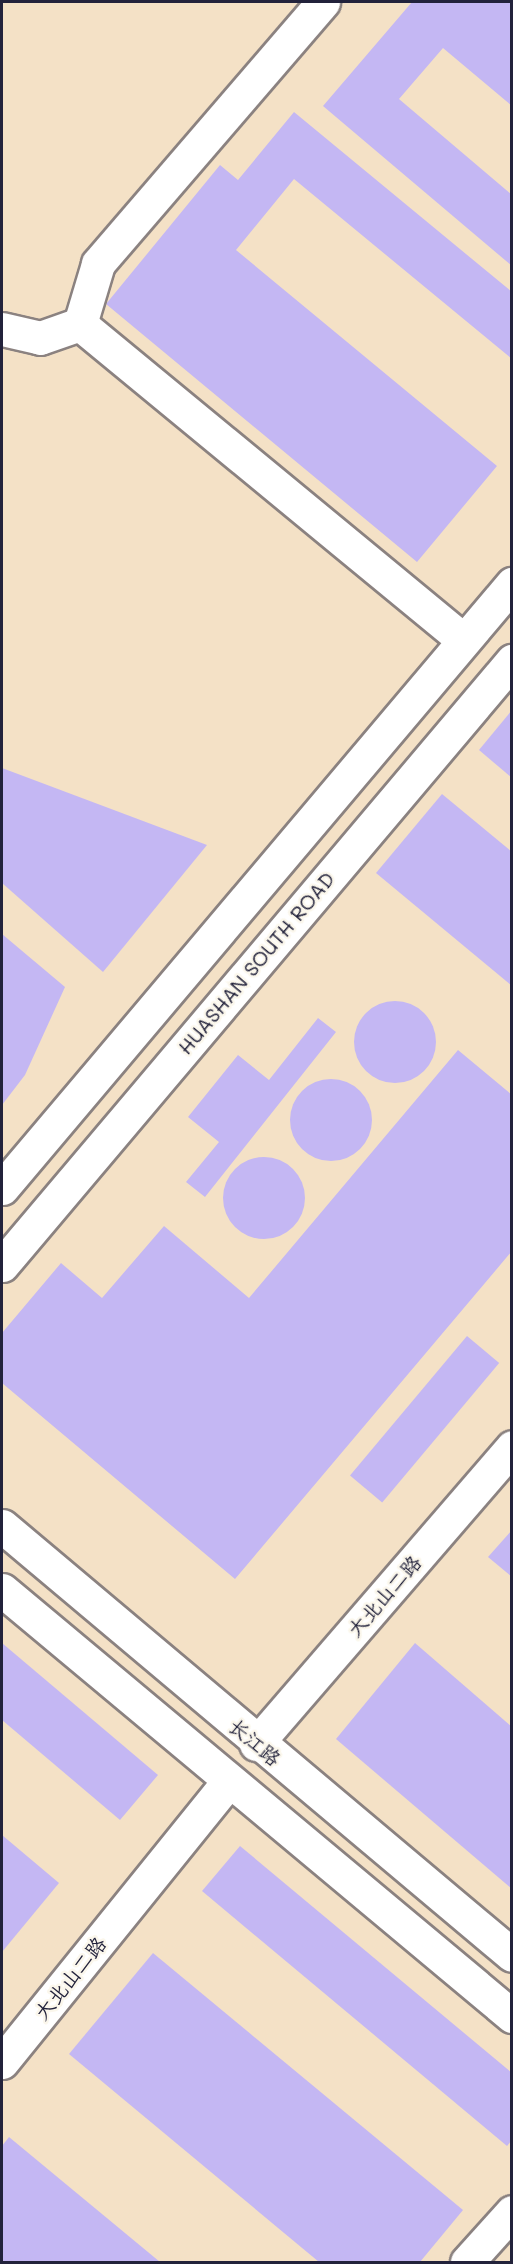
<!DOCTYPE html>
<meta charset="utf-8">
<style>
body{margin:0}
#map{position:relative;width:513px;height:2264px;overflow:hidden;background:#f4e1c6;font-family:Mali,"LXGW WenKai TC",sans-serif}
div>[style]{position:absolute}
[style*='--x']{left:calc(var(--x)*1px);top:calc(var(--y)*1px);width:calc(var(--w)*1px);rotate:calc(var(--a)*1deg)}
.building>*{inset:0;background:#c4b7f3;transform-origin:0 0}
.round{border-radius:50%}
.roads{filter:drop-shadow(2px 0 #8b8280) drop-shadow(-2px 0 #8b8280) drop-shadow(0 2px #8b8280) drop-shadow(0 -2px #8b8280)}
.minor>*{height:33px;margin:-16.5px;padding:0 16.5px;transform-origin:16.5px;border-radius:16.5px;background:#fff}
.major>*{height:33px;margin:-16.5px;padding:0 16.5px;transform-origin:16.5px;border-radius:16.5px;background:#fff}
span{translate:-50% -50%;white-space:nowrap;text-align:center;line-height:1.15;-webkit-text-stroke:5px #fbf7ec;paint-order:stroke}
.street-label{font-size:20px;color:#22223b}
.frame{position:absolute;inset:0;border:3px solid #22223b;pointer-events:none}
</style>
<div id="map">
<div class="building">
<i style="clip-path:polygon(412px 2px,512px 2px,512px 106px,443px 48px,399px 99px,512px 195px,512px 266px,323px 106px)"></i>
<i style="clip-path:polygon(294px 112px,512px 292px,512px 359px,294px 179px,236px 250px,497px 466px,417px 562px,106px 304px,220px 165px,238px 180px)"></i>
<i style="clip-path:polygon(512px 710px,512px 778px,479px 750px)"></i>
<i style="clip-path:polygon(2px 768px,207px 845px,103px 972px,2px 883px)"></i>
<i style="clip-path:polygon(442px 794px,512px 852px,512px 986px,376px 873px)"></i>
<i style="clip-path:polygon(2px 934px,65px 987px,25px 1075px,2px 1105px)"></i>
<i class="round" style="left:354px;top:1001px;width:82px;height:82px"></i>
<i style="clip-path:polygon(318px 1018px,336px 1032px,205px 1197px,186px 1182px,219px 1142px,188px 1117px,238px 1055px,269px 1080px)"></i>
<i style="clip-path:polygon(458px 1050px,512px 1095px,512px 1251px,235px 1579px,2px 1383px,2px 1333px,61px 1263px,102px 1298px,164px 1226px,249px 1298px)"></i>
<i class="round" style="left:290px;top:1079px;width:82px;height:82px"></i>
<i class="round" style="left:223px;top:1157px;width:82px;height:82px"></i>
<i style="left:467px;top:1336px;width:42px;height:182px;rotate:40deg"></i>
<i style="clip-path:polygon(512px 1530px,512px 1577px,488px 1557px)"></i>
<i style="clip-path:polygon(2px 1643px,158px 1775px,120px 1820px,2px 1720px)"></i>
<i style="clip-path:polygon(415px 1643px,512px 1727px,512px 1889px,336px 1739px)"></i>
<i style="clip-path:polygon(2px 1835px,59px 1883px,2px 1952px)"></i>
<i style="clip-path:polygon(240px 1846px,512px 2073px,512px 2140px,507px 2146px,202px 1891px)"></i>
<i style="clip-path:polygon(153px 1953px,463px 2210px,420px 2262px,319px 2262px,69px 2054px)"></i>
<i style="clip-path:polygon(9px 2137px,160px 2262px,2px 2262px,2px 2146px)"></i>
</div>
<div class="roads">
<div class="minor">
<i style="--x:323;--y:2;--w:345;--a:130.7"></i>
<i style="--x:98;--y:264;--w:63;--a:106.7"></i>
<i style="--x:80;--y:324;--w:497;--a:39.5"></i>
<i style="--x:2;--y:329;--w:39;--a:13"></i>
<i style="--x:40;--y:338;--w:42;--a:-19.3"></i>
<i style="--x:2;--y:1188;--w:791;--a:-49.82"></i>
<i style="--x:2;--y:1265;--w:791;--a:-49.82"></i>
<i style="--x:256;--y:1744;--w:392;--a:-49.2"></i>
<i style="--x:2;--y:2062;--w:360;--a:-51.1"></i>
<i style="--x:467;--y:2262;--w:67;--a:-48"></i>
</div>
<div class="major">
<i style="--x:2;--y:1526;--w:666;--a:40.07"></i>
<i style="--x:2;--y:1590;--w:665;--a:39.87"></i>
</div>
</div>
<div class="street-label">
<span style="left:256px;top:963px;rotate:-50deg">HUASHAN SOUTH ROAD</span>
<span style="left:384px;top:1596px;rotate:-49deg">大北山二路</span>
<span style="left:255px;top:1742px;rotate:40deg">长江路</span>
<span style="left:70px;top:1978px;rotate:-51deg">大北山二路</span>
</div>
<div class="frame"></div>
</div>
